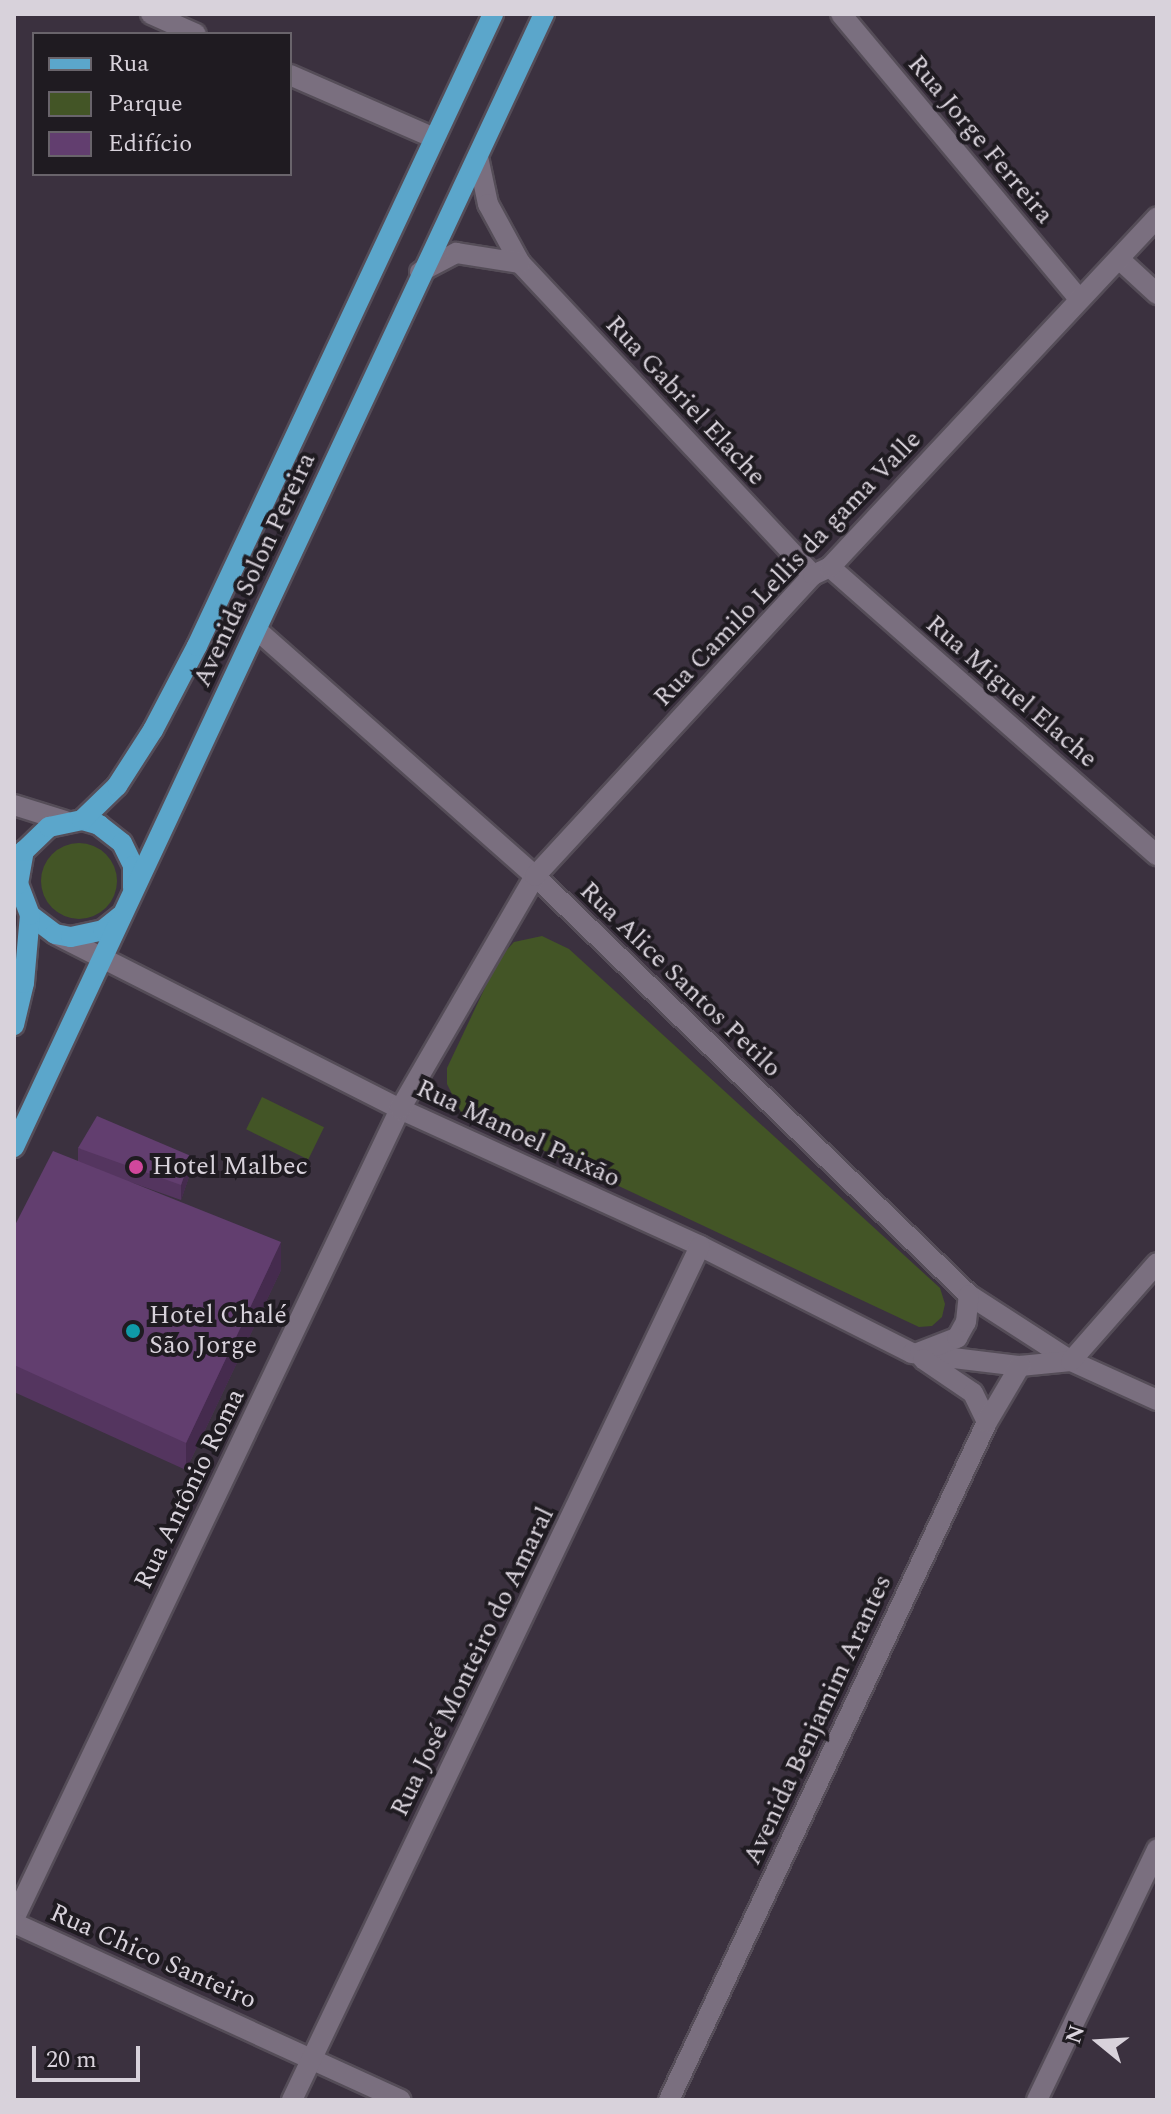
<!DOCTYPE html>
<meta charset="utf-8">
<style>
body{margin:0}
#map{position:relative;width:1171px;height:2114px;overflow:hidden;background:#3b313f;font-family:Spectral,serif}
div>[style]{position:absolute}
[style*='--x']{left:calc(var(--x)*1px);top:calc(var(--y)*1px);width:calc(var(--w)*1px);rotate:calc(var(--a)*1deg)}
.green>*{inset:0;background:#435526;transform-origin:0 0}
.round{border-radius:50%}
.roads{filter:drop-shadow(2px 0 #554d58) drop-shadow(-2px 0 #554d58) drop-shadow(0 2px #554d58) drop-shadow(0 -2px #554d58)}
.minor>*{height:20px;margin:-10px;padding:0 10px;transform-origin:10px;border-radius:10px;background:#7a6f7f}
.major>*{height:20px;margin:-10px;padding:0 10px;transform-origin:10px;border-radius:10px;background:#5ba6cb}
.wall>*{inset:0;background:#54355f}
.shaded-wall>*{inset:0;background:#452b4e}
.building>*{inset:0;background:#623e6f}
.dots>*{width:22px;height:22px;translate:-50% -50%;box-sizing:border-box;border:4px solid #1f1b21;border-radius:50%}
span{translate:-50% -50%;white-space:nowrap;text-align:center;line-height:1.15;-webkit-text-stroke:8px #1f1b21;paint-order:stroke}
.street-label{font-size:26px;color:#d8d2db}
.poi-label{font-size:26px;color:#d8d2db}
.left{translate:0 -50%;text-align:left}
.frame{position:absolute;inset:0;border:16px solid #d8d2db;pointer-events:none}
.legend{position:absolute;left:32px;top:32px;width:260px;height:144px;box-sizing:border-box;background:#1f1b21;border:2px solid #69646b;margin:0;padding:10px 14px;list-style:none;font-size:24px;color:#d8d2db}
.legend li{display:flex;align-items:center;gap:16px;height:40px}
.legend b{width:40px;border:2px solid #69646b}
.north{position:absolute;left:1059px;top:2002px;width:80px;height:80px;-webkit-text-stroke:6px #1f1b21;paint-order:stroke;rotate:288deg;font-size:22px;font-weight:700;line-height:32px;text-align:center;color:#d8d2db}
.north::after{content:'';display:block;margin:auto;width:28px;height:36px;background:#d8d2db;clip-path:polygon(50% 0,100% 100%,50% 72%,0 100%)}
.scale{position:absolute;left:32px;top:2046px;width:108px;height:36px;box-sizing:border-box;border:4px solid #d8d2db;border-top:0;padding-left:10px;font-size:24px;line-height:28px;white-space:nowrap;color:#d8d2db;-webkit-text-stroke:6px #1f1b21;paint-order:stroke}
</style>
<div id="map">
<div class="green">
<i class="round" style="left:41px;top:843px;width:76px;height:76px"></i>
<i style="clip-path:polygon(542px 936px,569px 949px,940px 1288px,945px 1304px,942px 1317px,932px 1326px,919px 1327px,461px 1112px,447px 1084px,447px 1068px,499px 958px,514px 942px)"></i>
<i style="left:262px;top:1097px;width:69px;height:36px;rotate:26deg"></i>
</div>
<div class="roads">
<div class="minor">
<i style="--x:151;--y:14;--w:49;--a:24"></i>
<i style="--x:841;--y:14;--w:371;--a:50.1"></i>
<i style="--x:290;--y:75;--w:157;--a:23.6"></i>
<i style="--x:478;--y:157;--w:48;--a:78"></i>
<i style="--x:488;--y:204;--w:67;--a:61.5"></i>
<i style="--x:520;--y:263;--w:428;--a:46.8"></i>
<i style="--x:1119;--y:259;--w:52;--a:42.6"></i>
<i style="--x:420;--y:272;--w:41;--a:-27.8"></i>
<i style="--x:456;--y:253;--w:65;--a:8.9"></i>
<i style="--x:830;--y:567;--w:436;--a:41.4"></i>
<i style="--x:257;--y:630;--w:371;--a:41.5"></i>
<i style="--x:535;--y:876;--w:603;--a:43.99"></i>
<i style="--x:969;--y:1295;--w:121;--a:32.9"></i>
<i style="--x:1071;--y:1361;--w:94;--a:24.4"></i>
<i style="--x:14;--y:805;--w:53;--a:17.4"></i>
<i style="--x:57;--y:935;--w:385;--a:26.9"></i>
<i style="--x:400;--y:1109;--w:330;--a:24.5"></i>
<i style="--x:700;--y:1246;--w:237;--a:26.8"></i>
<i style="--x:912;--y:1353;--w:109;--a:6.9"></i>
<i style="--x:1020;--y:1366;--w:51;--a:-5.6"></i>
<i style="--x:920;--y:1352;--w:40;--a:-21"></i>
<i style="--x:957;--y:1338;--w:18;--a:-61"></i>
<i style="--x:966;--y:1322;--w:27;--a:-84"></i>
<i style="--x:923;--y:1359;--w:60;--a:34.2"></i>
<i style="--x:973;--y:1393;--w:32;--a:64"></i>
<i style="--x:1071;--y:1361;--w:130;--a:-48.7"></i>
<i style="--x:14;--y:1919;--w:897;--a:-64.52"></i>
<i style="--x:400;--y:1109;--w:269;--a:-59.9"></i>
<i style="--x:535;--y:876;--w:410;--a:-47.3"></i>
<i style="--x:813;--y:575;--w:19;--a:-25"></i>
<i style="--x:830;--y:567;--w:479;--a:-46.9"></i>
<i style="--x:14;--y:1923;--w:425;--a:24.6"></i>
<i style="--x:292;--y:2100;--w:946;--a:-64.46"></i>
<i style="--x:669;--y:2100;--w:749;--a:-64.87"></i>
<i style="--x:987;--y:1422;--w:65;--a:-59.5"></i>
<i style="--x:1037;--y:2100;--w:278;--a:-64.4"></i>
</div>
<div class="major">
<i style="--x:82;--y:820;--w:18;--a:16"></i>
<i style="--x:99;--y:825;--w:29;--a:38"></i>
<i style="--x:122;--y:843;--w:25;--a:64"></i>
<i style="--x:133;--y:866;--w:22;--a:90"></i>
<i style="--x:30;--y:915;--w:31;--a:37"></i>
<i style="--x:55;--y:934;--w:16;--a:11"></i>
<i style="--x:71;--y:937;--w:33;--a:-12"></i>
<i style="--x:103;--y:930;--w:22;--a:-39"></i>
<i style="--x:14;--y:1025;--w:43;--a:-76.6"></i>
<i style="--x:24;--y:983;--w:68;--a:-85"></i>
<i style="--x:30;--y:915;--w:33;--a:-111"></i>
<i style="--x:18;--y:884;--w:34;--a:-80"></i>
<i style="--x:24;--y:851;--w:35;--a:-44"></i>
<i style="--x:49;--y:827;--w:34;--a:-12"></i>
<i style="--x:82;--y:820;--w:49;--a:-44.2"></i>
<i style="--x:117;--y:786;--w:67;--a:-57.3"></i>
<i style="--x:153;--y:730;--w:95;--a:-62.4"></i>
<i style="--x:197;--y:646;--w:698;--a:-64.9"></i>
<i style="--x:14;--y:1147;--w:1251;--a:-64.93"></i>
</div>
</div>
<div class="wall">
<i style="clip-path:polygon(78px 1148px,191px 1171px,181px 1200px,130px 1182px,281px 1270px,186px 1470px,14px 1392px,14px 1227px,78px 1161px)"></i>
</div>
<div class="shaded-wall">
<i style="clip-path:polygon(191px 1156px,191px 1171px,181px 1200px,181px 1185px)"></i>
<i style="clip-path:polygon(281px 1242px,281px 1270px,186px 1470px,186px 1443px)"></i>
</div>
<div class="building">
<i style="clip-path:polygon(97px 1116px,191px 1156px,181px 1185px,78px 1148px)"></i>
<i style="clip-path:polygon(53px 1151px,281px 1242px,186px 1443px,14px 1365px,14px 1227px)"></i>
</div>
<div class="dots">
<i style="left:136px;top:1167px;background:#d1479c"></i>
<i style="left:133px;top:1331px;background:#0f9aa8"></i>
</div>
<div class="street-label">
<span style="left:980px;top:140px;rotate:50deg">Rua Jorge Ferreira</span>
<span style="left:685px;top:401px;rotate:47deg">Rua Gabriel Elache</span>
<span style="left:788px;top:569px;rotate:-46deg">Rua Camilo Lellis da gama Valle</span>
<span style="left:255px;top:570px;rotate:-65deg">Avenida Solon Pereira</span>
<span style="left:1011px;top:692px;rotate:41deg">Rua Miguel Elache</span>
<span style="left:680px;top:980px;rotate:44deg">Rua Alice Santos Petilo</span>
<span style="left:518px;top:1134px;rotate:25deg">Rua Manoel Paixão</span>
<span style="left:190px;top:1489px;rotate:-64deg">Rua Antônio Roma</span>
<span style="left:473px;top:1662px;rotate:-64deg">Rua José Monteiro do Amaral</span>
<span style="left:818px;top:1720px;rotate:-65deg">Avenida Benjamim Arantes</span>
<span style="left:153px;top:1957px;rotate:24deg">Rua Chico Santeiro</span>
</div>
<div class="poi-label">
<span class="left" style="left:152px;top:1167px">Hotel Malbec</span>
<span class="left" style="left:149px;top:1331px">Hotel Chalé<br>São Jorge</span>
</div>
<div class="frame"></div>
<ul class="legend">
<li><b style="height:10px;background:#5ba6cb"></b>Rua</li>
<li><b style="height:22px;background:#435526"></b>Parque</li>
<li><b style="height:22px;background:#623e6f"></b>Edifício</li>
</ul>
<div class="north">N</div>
<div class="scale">20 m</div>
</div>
